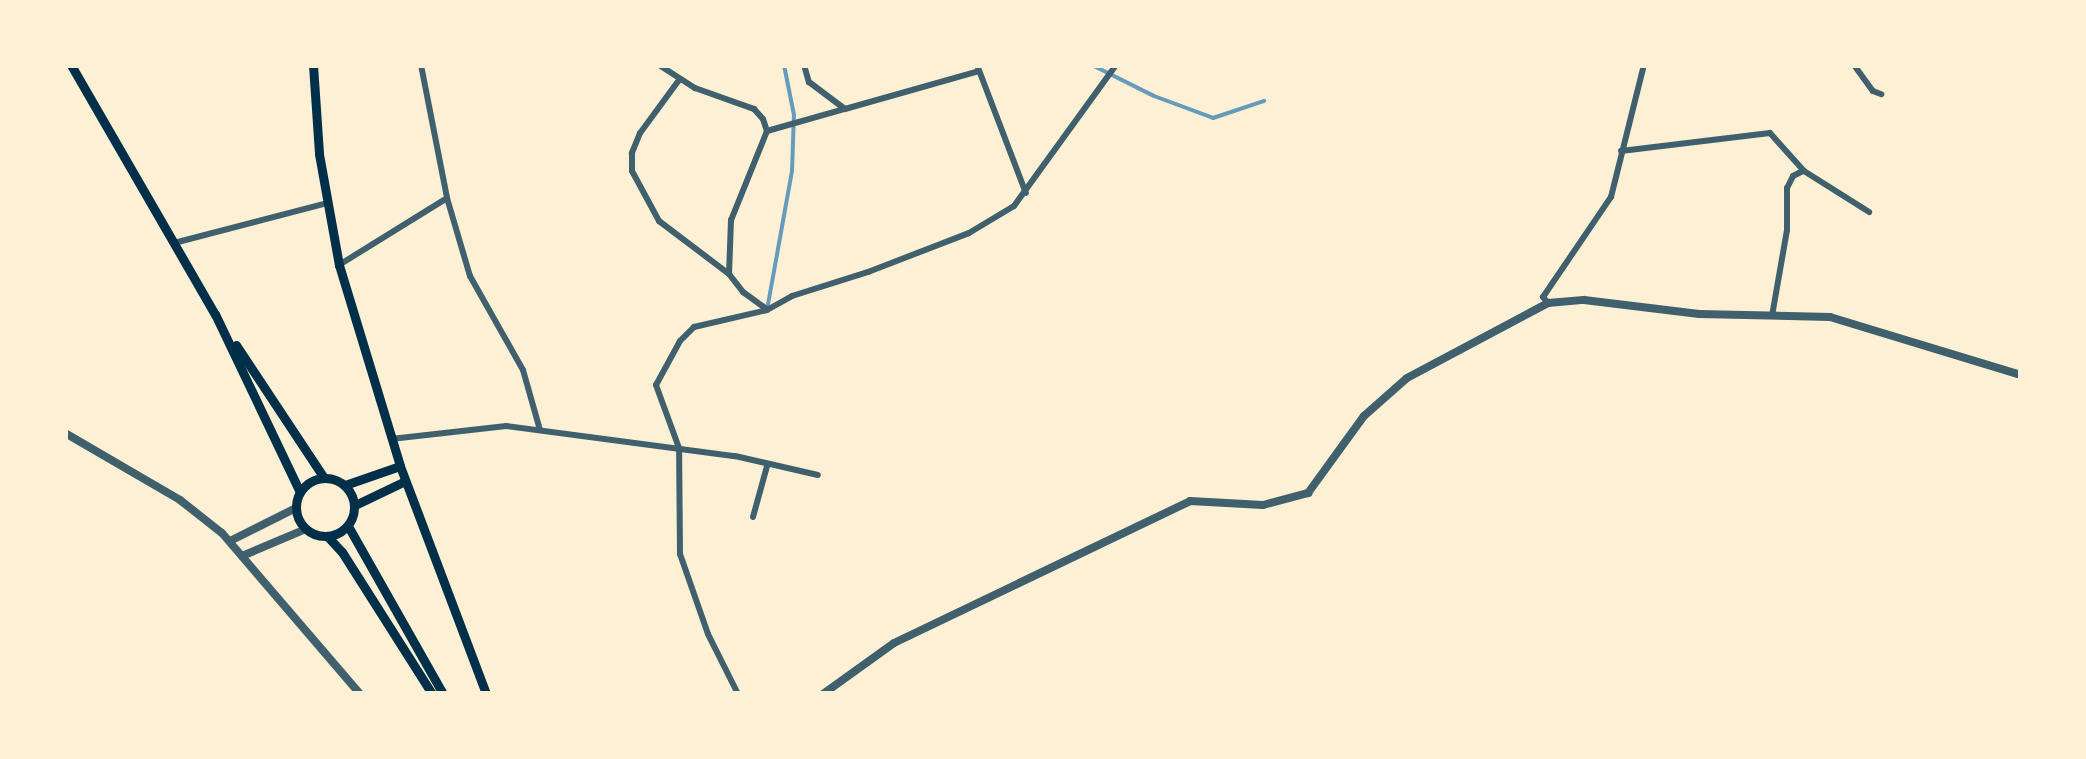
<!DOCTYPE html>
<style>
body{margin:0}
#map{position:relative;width:2086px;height:759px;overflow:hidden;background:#fdf0d5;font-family:Rubik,sans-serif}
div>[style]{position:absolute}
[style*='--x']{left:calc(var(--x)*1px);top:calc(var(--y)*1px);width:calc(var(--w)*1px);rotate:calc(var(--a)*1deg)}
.stream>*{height:4px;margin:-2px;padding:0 2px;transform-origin:2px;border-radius:2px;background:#669bbc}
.minor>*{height:6px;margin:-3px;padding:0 3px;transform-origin:3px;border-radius:3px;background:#3f606c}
.tertiary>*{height:8px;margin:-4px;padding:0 4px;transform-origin:4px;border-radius:4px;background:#3f606c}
.secondary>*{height:9px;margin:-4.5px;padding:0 4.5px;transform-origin:4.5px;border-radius:4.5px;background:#003049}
.primary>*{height:9px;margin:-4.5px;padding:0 4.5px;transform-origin:4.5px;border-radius:4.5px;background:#003049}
.primary>.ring{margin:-4.5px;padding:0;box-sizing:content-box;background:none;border:9px solid #003049;border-radius:50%}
span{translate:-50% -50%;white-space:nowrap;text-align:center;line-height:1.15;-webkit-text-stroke:10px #fdf0d5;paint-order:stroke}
.frame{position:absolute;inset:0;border:68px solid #fdf0d5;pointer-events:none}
</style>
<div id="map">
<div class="stream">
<i style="--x:1092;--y:65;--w:69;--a:26.6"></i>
<i style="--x:1154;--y:96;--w:63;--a:20.4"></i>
<i style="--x:1213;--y:118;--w:54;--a:-18.4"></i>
<i style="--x:767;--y:310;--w:141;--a:-79.8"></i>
<i style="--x:792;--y:171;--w:56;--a:-88"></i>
<i style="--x:794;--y:115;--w:51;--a:-101.3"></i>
</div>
<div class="minor">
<i style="--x:421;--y:65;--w:136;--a:78.9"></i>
<i style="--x:447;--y:198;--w:81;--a:73.6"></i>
<i style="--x:470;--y:276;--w:108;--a:60.6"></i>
<i style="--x:523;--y:370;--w:62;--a:74.2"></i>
<i style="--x:659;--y:65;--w:43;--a:32.6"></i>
<i style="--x:695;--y:88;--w:63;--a:19.6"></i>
<i style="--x:754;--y:109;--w:13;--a:48"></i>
<i style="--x:763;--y:119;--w:13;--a:72"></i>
<i style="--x:767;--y:131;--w:96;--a:112"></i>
<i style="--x:731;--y:220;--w:54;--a:92.1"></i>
<i style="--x:729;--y:274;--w:23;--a:52"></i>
<i style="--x:743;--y:292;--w:29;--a:36"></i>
<i style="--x:804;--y:65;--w:18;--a:74"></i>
<i style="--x:809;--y:82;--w:45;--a:36.9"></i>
<i style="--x:845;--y:109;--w:139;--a:-15.8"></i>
<i style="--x:977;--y:65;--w:137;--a:69.1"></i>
<i style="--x:1854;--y:65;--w:32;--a:54"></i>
<i style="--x:1873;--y:91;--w:9;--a:21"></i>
<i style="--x:679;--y:80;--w:66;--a:126.3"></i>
<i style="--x:640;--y:133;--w:22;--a:112"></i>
<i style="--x:632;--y:153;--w:18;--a:90"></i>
<i style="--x:632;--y:171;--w:57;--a:61.6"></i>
<i style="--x:659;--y:221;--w:88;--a:37.1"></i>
<i style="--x:767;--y:131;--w:80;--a:-15.9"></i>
<i style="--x:1621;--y:151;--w:150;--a:-6.9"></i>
<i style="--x:1770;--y:133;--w:51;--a:48.2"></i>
<i style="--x:1804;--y:171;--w:77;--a:32.2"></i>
<i style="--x:174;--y:243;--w:159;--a:-14.6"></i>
<i style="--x:339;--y:265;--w:127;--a:-31.8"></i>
<i style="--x:1548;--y:303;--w:8;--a:-130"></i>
<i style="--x:1543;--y:297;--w:121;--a:-55.8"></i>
<i style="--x:1611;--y:197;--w:136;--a:-76"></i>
<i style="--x:1772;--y:316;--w:87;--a:-80.1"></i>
<i style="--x:1787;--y:230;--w:42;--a:-90"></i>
<i style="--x:1787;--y:188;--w:13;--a:-63"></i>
<i style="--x:1793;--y:176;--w:11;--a:-27"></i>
<i style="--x:391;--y:439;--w:116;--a:-6.4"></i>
<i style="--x:506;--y:426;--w:231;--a:7.5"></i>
<i style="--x:735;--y:456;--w:85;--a:12.9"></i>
<i style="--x:753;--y:517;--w:53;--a:-74.6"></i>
<i style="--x:738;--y:694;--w:67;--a:-116.6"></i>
<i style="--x:708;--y:634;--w:85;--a:-109.3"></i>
<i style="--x:680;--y:554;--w:106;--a:-90.5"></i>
<i style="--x:679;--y:448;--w:67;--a:-110.1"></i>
<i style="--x:656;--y:385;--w:50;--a:-61.4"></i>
<i style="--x:680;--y:341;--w:20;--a:-45"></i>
<i style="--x:694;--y:327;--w:75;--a:-13.1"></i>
<i style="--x:767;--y:310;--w:29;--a:-29"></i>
<i style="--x:792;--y:296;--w:80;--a:-17.5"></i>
<i style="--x:868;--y:272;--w:108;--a:-21.1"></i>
<i style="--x:969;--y:233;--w:52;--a:-31"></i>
<i style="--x:1014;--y:206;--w:174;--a:-54.1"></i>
</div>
<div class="tertiary">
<i style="--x:65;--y:433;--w:133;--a:30.2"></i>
<i style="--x:180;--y:500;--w:53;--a:38.2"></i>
<i style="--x:222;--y:533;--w:212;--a:49.4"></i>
<i style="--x:230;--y:541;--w:74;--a:-26.6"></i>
<i style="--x:242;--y:556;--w:69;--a:-22.9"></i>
<i style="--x:823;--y:694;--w:87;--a:-35.7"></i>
<i style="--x:894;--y:643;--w:328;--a:-25.6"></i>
<i style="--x:1190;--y:501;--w:73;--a:3.1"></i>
<i style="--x:1263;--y:505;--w:47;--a:-14.9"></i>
<i style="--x:1308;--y:493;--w:95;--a:-54"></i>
<i style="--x:1364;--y:416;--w:57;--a:-41.5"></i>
<i style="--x:1407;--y:378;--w:160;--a:-28"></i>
<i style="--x:1548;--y:303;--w:36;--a:-5"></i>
<i style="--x:1584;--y:300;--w:116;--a:6.9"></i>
<i style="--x:1699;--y:314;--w:131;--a:1.3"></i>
<i style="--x:1830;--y:317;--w:200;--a:16.9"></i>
</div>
<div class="secondary">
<i style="--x:313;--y:65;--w:89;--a:86.1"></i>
<i style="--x:319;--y:154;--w:113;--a:79.8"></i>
<i style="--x:339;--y:265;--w:210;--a:73.1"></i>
<i style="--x:400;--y:466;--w:244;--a:69.3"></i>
<i style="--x:345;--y:485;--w:58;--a:-19.1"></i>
<i style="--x:355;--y:505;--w:55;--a:-25.6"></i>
</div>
<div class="primary">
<i style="--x:71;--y:65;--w:288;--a:60"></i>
<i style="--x:215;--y:314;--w:197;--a:64.5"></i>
<i style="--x:236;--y:345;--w:159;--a:56.5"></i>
<i class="ring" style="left:296px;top:478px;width:49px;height:49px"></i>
<i style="--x:348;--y:526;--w:193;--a:60.5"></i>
<i style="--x:327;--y:536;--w:22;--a:47"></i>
<i style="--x:342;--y:552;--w:168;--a:57.6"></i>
</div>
<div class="frame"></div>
</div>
